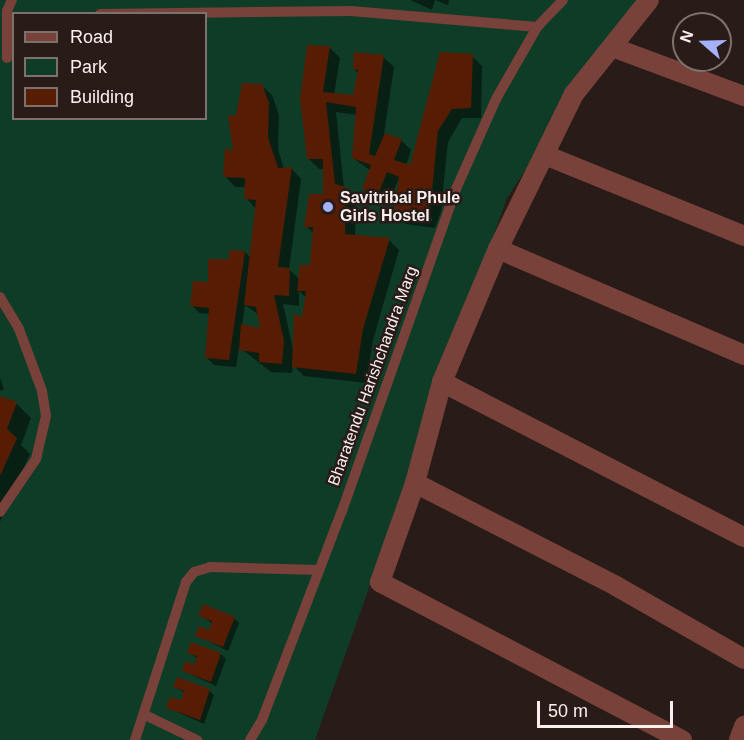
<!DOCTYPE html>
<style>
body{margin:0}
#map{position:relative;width:744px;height:740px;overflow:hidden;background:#291c18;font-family:Arial,sans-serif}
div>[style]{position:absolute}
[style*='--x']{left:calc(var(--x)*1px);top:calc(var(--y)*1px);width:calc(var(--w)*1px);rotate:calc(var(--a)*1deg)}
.green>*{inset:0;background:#0f3c27}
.shadow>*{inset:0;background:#0007}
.building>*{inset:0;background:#561d04}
.lane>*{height:10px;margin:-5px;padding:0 5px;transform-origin:5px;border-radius:5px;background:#78413a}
.street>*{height:20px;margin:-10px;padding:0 10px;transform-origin:10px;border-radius:10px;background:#78413a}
.dots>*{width:16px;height:16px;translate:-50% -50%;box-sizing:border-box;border:3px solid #291c18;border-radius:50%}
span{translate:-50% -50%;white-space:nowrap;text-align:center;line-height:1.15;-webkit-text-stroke:5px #291c18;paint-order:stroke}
.poi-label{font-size:16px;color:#f9f0ed;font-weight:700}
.left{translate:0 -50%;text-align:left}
.street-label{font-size:16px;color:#f9f0ed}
.legend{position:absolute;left:12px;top:12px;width:195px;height:108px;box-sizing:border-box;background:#291c18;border:2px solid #7c716d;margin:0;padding:8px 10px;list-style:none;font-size:18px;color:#f9f0ed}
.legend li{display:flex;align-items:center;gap:12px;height:30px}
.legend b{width:30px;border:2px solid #7c716d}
.north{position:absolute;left:672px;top:12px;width:60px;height:60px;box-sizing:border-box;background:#291c18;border:2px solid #7c716d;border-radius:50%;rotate:290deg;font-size:16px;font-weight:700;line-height:24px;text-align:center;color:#f9f0ed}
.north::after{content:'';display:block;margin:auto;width:21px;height:27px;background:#a6b1fc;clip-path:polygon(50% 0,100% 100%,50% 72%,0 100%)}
.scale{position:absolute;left:537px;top:701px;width:136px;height:27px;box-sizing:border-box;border:3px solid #f9f0ed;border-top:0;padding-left:8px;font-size:18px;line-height:21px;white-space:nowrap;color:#f9f0ed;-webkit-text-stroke:4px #291c18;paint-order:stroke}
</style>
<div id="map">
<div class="green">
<i style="clip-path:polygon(evenodd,0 0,638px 0,507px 198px,315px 740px,0 740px,0 0,14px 14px,206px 14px,206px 118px,14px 118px,14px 14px)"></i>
</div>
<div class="shadow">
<i style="clip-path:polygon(410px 0,435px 0,432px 10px)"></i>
<i style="clip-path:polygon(435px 0,449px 0,448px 5px)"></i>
<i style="clip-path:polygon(evenodd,308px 47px,330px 48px,340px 58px,334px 95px,354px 96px,359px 74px,354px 69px,383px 57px,394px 67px,384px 134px,401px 140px,411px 150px,406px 166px,411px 167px,472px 56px,482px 66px,481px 118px,462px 118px,448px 142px,441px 211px,435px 228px,406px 224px,396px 214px,399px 178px,388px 204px,374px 199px,364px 189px,371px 171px,353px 158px,357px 115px,336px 112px,344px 188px,356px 198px,355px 237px,389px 240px,399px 250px,373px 340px,366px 383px,304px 376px,293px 365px,292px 373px,271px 372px,239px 347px,236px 367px,214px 365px,206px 357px,210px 314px,199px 313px,192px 305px,231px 261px,245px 252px,251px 258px,257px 210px,246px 198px,246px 187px,235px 187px,225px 176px,234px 154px,237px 116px,261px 85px,272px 95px,279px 115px,278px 149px,284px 169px,291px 168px,301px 179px,289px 269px,300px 280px,311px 266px,314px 234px,306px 226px,325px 196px,325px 169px,319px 169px,309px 159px,308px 47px,405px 214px,432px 218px,432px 221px,405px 217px,405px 214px,308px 47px,299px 291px,307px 299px,293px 349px,283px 304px,299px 306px,299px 291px,308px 47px,245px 305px,259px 315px,262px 331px,242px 326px,245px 305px)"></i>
<i style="clip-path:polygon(0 378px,4px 389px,0 391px)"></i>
<i style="clip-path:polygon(0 397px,16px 403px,31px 418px,21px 445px,30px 454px,0 522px)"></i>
<i style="clip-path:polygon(200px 615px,234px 618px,239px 623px,228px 651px,196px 635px,210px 632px,213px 624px)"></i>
<i style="clip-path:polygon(189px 652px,221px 654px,226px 659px,216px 686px,183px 671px,195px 667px,198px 659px)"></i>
<i style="clip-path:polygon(175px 687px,209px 690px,214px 695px,204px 724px,168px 708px,182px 702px,185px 693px)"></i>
</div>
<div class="building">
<i style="clip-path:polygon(307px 45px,330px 46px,323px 92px,353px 95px,358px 70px,353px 69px,354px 52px,384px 55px,369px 154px,375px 156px,385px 133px,402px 139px,394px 160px,410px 165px,440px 52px,473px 54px,471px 108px,452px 109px,438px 131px,431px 200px,424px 218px,394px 214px,399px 177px,387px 172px,378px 195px,362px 189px,371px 165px,352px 158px,356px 107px,326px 102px,335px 184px,346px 187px,345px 234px,390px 238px,363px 329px,356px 374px,292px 367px,294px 314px,302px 317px,306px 291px,297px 291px,300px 265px,310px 265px,313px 227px,304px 227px,309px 194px,323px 194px,323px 159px,307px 159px,300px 99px)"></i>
<i style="clip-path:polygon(242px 83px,262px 84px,269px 103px,268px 137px,278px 168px,292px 167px,278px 267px,290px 268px,289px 296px,274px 295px,284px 341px,282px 364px,259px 362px,259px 353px,239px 350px,241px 324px,260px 328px,256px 307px,244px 305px,256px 200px,244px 199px,245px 178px,223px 177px,225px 148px,233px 151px,228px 116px,236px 115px)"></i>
<i style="clip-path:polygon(229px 250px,245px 251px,229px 360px,205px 358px,209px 308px,190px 306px,193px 281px,208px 282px,208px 259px,229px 259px)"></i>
<i style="clip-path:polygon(0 396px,17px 402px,7px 429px,17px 438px,0 476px)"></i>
<i style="clip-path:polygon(203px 604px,235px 617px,223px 647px,195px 636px,199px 626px,209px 630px,212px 621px,198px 616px)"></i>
<i style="clip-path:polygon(191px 642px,221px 653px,211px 682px,182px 671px,185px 661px,194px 665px,197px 656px,187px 653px)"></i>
<i style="clip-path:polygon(177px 677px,210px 689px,200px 720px,166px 708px,170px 697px,181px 700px,184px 691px,173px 687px)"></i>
</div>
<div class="lane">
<i style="--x:100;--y:14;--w:251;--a:-0.7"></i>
<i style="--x:351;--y:11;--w:187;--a:4.9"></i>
<i style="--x:7;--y:58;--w:47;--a:-90"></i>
<i style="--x:7;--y:11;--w:12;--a:-66"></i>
<i style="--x:0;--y:297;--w:37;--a:59"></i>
<i style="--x:19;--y:329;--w:66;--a:69.6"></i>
<i style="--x:42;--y:391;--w:25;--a:81"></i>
<i style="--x:46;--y:416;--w:44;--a:103.1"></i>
<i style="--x:36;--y:459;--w:64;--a:124.2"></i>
<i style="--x:145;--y:715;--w:58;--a:25.7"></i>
<i style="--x:135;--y:740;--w:166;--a:-72.1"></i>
<i style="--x:186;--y:582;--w:13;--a:-51"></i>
<i style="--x:194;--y:572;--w:17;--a:-17"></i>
<i style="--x:210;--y:567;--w:109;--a:1.6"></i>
<i style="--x:250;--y:740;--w:23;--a:-59"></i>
<i style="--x:262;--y:720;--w:224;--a:-69.1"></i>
<i style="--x:342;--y:511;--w:342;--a:-70.5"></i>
<i style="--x:456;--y:189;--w:98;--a:-66"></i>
<i style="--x:496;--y:99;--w:83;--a:-60.3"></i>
<i style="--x:537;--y:27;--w:37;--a:-46"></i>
</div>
<div class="street">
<i style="--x:612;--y:47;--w:141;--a:20.4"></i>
<i style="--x:545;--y:155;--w:215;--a:22.1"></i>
<i style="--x:498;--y:249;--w:268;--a:23.3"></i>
<i style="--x:442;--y:382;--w:339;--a:27.2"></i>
<i style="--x:415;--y:483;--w:105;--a:-75"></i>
<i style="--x:442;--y:382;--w:144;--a:-67.2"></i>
<i style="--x:498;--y:249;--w:173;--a:-63.9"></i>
<i style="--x:574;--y:94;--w:120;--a:-51.4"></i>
<i style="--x:682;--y:740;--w:341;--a:-152.4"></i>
<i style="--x:380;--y:582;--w:105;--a:-70.5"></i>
<i style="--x:415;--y:483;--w:226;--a:27.1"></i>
<i style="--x:616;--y:586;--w:147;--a:29.7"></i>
<i style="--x:739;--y:740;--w:15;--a:-70"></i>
</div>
<div class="dots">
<i style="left:328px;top:207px;background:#a6b1fc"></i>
</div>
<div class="poi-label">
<span class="left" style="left:340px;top:207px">Savitribai Phule<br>Girls Hostel</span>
</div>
<div class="street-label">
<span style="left:373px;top:376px;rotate:-70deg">Bharatendu Harishchandra Marg</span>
</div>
<ul class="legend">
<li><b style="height:8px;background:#78413a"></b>Road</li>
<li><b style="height:16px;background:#0f3c27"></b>Park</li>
<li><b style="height:16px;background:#561d04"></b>Building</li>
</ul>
<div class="north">N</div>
<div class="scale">50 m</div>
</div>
